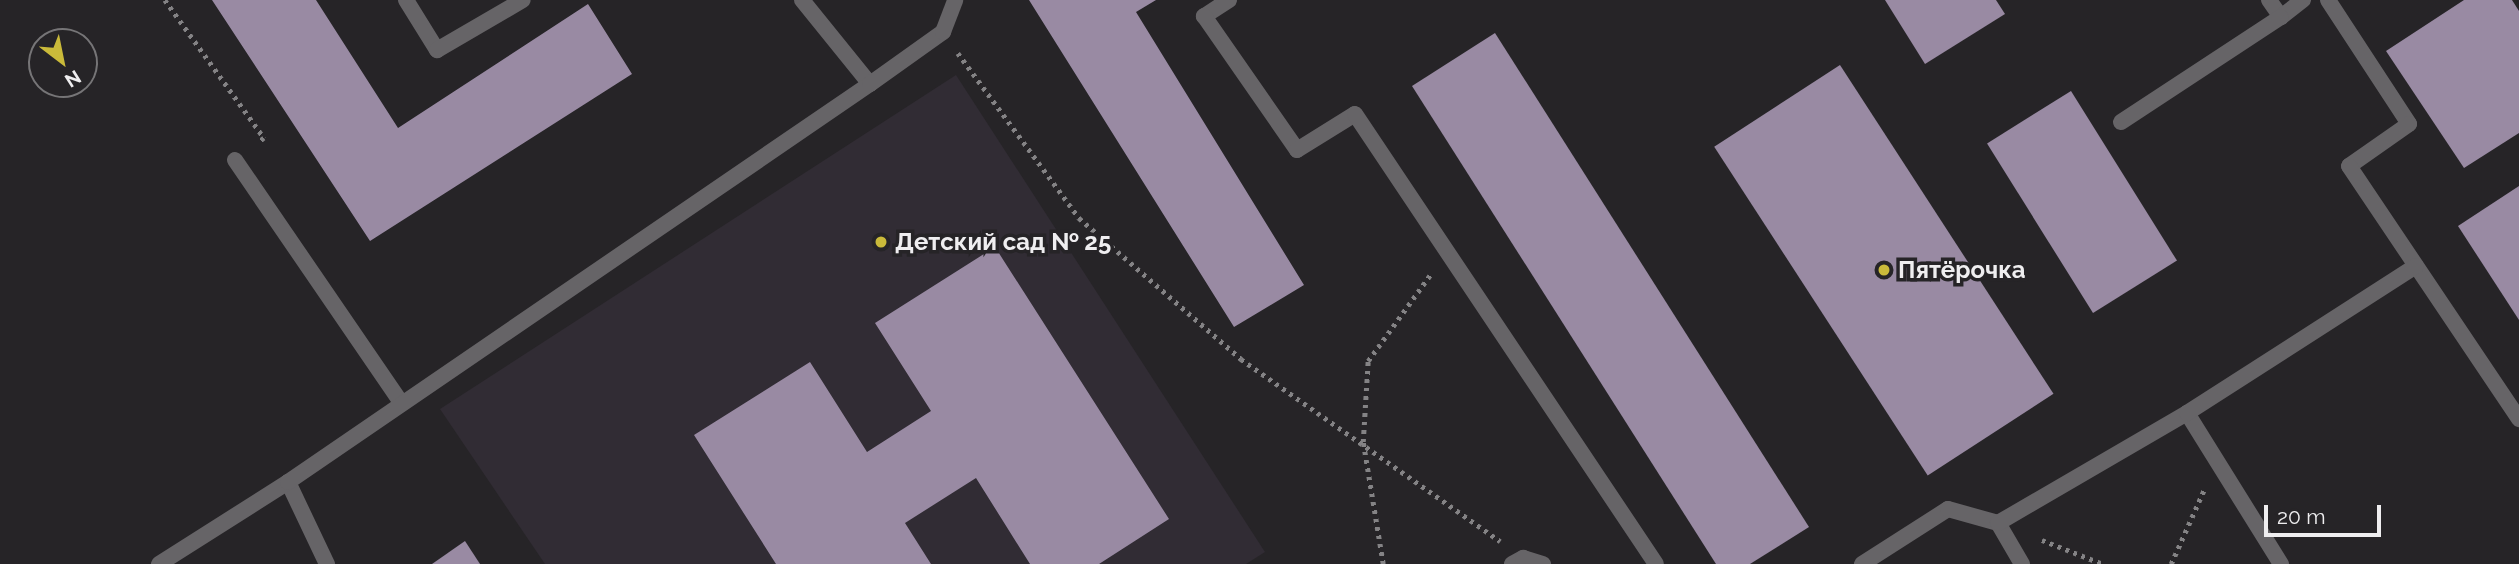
<!DOCTYPE html>
<meta charset="utf-8">
<style>
body{margin:0}
#map{position:relative;width:2519px;height:564px;overflow:hidden;background:#262427;font-family:Raleway,sans-serif}
div>[style]{position:absolute}
[style*='--x']{left:calc(var(--x)*1px);top:calc(var(--y)*1px);width:calc(var(--w)*1px);rotate:calc(var(--a)*1deg)}
.built>*{inset:0;background:#312c34}
.building>*{inset:0;background:#998aa3;transform-origin:0 0}
.path>*{height:4.5px;margin-top:-2.25px;transform-origin:0;background:repeating-linear-gradient(90deg,#848385 0 3.5px,transparent 0 8.5px)}
.service>*{height:16px;margin:-8px;padding:0 8px;transform-origin:8px;border-radius:8px;background:#666467}
.dots>*{width:19px;height:19px;translate:-50% -50%;box-sizing:border-box;border:4px solid #262427;border-radius:50%}
span{translate:-50% -50%;white-space:nowrap;text-align:center;line-height:1.15;-webkit-text-stroke:7px #262427;paint-order:stroke}
.poi-label{font-size:24px;color:#efeef0;font-weight:700}
.left{translate:0 -50%;text-align:left}
.north{position:absolute;left:28px;top:28px;width:70px;height:70px;box-sizing:border-box;background:#262427;border:2px solid #767577;border-radius:50%;rotate:148deg;font-size:19px;font-weight:700;line-height:28px;text-align:center;color:#efeef0}
.north::after{content:'';display:block;margin:auto;width:24px;height:32px;background:#caba3a;clip-path:polygon(50% 0,100% 100%,50% 72%,0 100%)}
.scale{position:absolute;left:2264px;top:505px;width:117px;height:32px;box-sizing:border-box;border:4px solid #efeef0;border-top:0;padding-left:9px;font-size:21px;line-height:24px;white-space:nowrap;color:#efeef0;-webkit-text-stroke:5px #262427;paint-order:stroke}
</style>
<div id="map">
<div class="built">
<i style="clip-path:polygon(956px 75px,1265px 552px,1246px 564px,545px 564px,440px 409px)"></i>
</div>
<div class="building">
<i style="clip-path:polygon(212px 0,316px 0,398px 128px,588px 4px,632px 74px,370px 241px)"></i>
<i style="clip-path:polygon(1029px 0,1156px 0,1136px 12px,1304px 285px,1234px 327px)"></i>
<i style="clip-path:polygon(1885px 0,1996px 0,2005px 14px,1925px 64px)"></i>
<i style="clip-path:polygon(2464px 0,2512px 0,2519px 11px,2519px 133px,2464px 168px,2386px 51px)"></i>
<i style="clip-path:polygon(1495px 33px,1809px 527px,1750px 564px,1716px 564px,1412px 86px)"></i>
<i style="left:1840px;top:65px;width:392px;height:150px;rotate:57deg"></i>
<i style="left:2071px;top:91px;width:200px;height:99px;rotate:58deg"></i>
<i style="clip-path:polygon(2519px 186px,2519px 320px,2458px 226px)"></i>
<i style="clip-path:polygon(995px 247px,1169px 519px,1099px 564px,1030px 564px,976px 478px,905px 523px,931px 564px,776px 564px,694px 435px,810px 362px,867px 452px,931px 411px,875px 323px)"></i>
<i style="clip-path:polygon(465px 541px,480px 564px,432px 564px)"></i>
</div>
<div class="path">
<i style="--x:165;--y:0;--w:170;--a:54.3"></i>
<i style="--x:264;--y:138;--w:8;--a:140"></i>
<i style="--x:958;--y:53;--w:205;--a:53.7"></i>
<i style="--x:1079;--y:218;--w:215;--a:41"></i>
<i style="--x:1241;--y:359;--w:317;--a:35.1"></i>
<i style="--x:2042;--y:540;--w:66;--a:21.5"></i>
<i style="--x:1383;--y:564;--w:124;--a:-99.3"></i>
<i style="--x:1363;--y:442;--w:81;--a:-86.5"></i>
<i style="--x:1368;--y:361;--w:106;--a:-54.2"></i>
<i style="--x:2171;--y:564;--w:81;--a:-66"></i>
</div>
<div class="service">
<i style="--x:406;--y:0;--w:59;--a:58.2"></i>
<i style="--x:437;--y:50;--w:99;--a:-30.2"></i>
<i style="--x:802;--y:0;--w:108;--a:51"></i>
<i style="--x:1229;--y:0;--w:30;--a:147"></i>
<i style="--x:1204;--y:16;--w:163;--a:55.2"></i>
<i style="--x:1297;--y:150;--w:68;--a:-31.8"></i>
<i style="--x:1355;--y:114;--w:541;--a:56.22"></i>
<i style="--x:2269;--y:0;--w:21;--a:55"></i>
<i style="--x:2281;--y:17;--w:28;--a:-38"></i>
<i style="--x:2328;--y:0;--w:148;--a:56.8"></i>
<i style="--x:2409;--y:124;--w:73;--a:145"></i>
<i style="--x:2349;--y:166;--w:305;--a:56.1"></i>
<i style="--x:2121;--y:122;--w:191;--a:-33.3"></i>
<i style="--x:235;--y:160;--w:293;--a:55.6"></i>
<i style="--x:2187;--y:413;--w:178;--a:58.1"></i>
<i style="--x:288;--y:482;--w:91;--a:64.6"></i>
<i style="--x:159;--y:564;--w:153;--a:-32.4"></i>
<i style="--x:288;--y:482;--w:705;--a:-34.37"></i>
<i style="--x:870;--y:84;--w:90;--a:-35.5"></i>
<i style="--x:943;--y:32;--w:34;--a:-69"></i>
<i style="--x:1512;--y:564;--w:13;--a:-29"></i>
<i style="--x:1523;--y:558;--w:21;--a:17"></i>
<i style="--x:1862;--y:564;--w:102;--a:-32.6"></i>
<i style="--x:1948;--y:509;--w:52;--a:15.6"></i>
<i style="--x:2022;--y:564;--w:48;--a:-120.3"></i>
<i style="--x:1998;--y:523;--w:219;--a:-30.2"></i>
<i style="--x:2187;--y:413;--w:272;--a:-32.7"></i>
</div>
<div class="dots">
<i style="left:881px;top:242px;background:#caba3a"></i>
<i style="left:1884px;top:270px;background:#caba3a"></i>
</div>
<div class="poi-label">
<span class="left" style="left:895px;top:242px">Детский сад № 25</span>
<span class="left" style="left:1898px;top:270px">Пятёрочка</span>
</div>
<div class="north">N</div>
<div class="scale">20 m</div>
</div>
